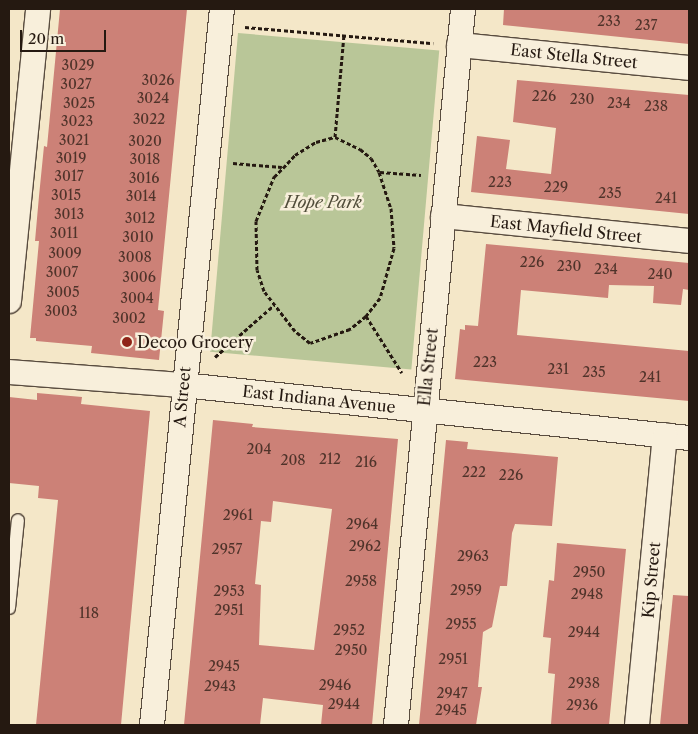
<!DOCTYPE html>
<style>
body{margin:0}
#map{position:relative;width:698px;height:734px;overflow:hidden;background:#f4e7c8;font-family:"Libre Caslon Text",serif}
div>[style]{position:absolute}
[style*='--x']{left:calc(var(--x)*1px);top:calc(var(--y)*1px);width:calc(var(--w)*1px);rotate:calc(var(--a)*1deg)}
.green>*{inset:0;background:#b9c698;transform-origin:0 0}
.building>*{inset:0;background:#cc8177}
.path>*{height:3px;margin-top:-1.5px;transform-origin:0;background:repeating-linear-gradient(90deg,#251911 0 4px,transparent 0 6.5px)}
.roads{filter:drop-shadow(1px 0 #594c3f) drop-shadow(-1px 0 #594c3f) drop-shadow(0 1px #594c3f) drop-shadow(0 -1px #594c3f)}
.service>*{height:12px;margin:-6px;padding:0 6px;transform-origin:6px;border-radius:6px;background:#f8efdb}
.minor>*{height:24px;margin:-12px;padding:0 12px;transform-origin:12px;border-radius:12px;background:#f8efdb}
.dots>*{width:14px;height:14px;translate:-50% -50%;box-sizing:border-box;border:2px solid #f8efdb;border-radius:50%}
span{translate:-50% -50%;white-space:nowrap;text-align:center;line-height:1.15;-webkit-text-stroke:5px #f8efdb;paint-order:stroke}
.number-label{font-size:14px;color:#4f332a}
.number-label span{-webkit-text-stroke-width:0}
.street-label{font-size:16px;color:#251911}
.park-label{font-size:16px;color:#514d3a;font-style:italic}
.poi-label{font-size:16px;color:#251911}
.left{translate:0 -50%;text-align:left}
.frame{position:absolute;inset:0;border:10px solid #251911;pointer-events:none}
.scale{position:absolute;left:20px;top:30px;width:86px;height:22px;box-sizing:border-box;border:2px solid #251911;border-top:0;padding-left:6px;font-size:15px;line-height:18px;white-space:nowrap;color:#251911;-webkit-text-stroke:4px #f8efdb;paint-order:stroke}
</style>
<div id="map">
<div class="green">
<i style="left:238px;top:33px;width:202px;height:320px;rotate:5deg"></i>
</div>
<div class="building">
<i style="clip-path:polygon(60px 9px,187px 9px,158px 310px,164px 311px,159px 360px,91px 353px,92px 346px,36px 341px,36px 338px,30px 338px,39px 241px,35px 241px,39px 196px,44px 146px,47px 147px)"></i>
<i style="clip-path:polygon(504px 9px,689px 9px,689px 44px,503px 25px)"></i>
<i style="clip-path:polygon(517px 80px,689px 95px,689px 214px,471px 192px,477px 136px,510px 140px,506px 169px,551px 174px,556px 128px,513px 122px)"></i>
<i style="clip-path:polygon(486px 244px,689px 263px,689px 290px,683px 289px,681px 305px,653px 303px,654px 286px,609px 285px,608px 298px,521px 290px,517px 335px,689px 351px,689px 401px,455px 379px,460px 329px,465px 330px,465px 325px,478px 326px)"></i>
<i style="clip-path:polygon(37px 393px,82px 397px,81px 404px,150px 411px,121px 725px,36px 725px,58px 500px,38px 498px,39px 486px,9px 483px,9px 397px,37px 400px)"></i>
<i style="clip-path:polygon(evenodd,213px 420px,253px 424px,252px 427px,398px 439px,372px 725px,321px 725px,323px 705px,263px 698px,260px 725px,184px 725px,213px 420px,273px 501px,332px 509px,314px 650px,259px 645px,261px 585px,255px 584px,261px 521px,271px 522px,273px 501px)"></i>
<i style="clip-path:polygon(446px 440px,468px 442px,467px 449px,558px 457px,552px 526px,515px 524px,512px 533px,507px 586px,500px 586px,492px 627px,483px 632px,478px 687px,482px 687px,476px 725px,419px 725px)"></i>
<i style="clip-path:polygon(557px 543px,626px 549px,609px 725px,551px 724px,555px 674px,548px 673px,551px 638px,543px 637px,549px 580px,554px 581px)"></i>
<i style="clip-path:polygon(673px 595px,689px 596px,689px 725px,660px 725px)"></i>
</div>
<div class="path">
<i style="--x:245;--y:27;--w:189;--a:4.9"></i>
<i style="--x:335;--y:137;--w:28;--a:26"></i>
<i style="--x:360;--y:149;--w:14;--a:39"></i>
<i style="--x:371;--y:158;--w:16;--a:60"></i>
<i style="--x:379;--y:172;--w:38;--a:72"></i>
<i style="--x:391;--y:208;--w:40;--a:85.7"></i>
<i style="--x:394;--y:248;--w:52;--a:105.6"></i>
<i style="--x:380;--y:298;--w:23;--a:128"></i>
<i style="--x:366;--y:316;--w:21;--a:141"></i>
<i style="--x:350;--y:329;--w:42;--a:160.7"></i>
<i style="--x:310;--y:343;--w:19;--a:-141"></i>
<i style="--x:295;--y:331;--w:51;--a:-127.8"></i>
<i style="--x:264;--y:291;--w:22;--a:-108"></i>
<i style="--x:257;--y:270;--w:49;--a:-91.2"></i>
<i style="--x:256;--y:221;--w:48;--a:-67.8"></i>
<i style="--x:274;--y:177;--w:13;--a:-45"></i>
<i style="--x:283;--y:168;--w:18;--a:-47"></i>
<i style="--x:295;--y:155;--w:25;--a:-32"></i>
<i style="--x:316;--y:142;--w:20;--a:-15"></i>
<i style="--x:335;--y:137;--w:102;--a:-85"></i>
<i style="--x:233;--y:163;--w:49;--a:4.7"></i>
<i style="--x:380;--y:172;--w:41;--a:4.2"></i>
<i style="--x:366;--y:316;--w:67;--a:57.7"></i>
<i style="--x:215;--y:357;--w:79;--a:-41.4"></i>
</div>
<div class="roads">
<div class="service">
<i style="--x:9;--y:608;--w:88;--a:-84.2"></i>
</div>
<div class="minor">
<i style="--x:459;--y:45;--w:231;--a:5.7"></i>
<i style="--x:443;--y:216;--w:247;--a:5.8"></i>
<i style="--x:9;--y:301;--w:293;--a:-84.3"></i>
<i style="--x:9;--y:372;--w:174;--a:4.3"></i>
<i style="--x:183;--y:385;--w:509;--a:5.98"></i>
<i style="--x:152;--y:725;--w:719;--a:-84.42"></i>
<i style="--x:396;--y:725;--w:719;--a:-84.65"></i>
<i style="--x:637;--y:725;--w:291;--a:-84.5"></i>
</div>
</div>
<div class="dots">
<i style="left:127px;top:342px;background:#8f2418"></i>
</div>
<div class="number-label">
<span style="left:609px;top:21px">233</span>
<span style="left:646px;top:25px">237</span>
<span style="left:78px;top:65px">3029</span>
<span style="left:158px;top:80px">3026</span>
<span style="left:76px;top:84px">3027</span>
<span style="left:544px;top:96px">226</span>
<span style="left:153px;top:98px">3024</span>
<span style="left:582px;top:99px">230</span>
<span style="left:79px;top:103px">3025</span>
<span style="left:619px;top:103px">234</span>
<span style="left:656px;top:106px">238</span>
<span style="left:149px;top:119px">3022</span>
<span style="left:77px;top:121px">3023</span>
<span style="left:74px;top:140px">3021</span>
<span style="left:145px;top:141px">3020</span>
<span style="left:71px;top:158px">3019</span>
<span style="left:145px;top:159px">3018</span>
<span style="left:69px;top:176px">3017</span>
<span style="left:144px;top:178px">3016</span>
<span style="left:500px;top:182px">223</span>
<span style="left:556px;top:187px">229</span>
<span style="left:610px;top:193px">235</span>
<span style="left:66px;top:195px">3015</span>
<span style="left:141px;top:196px">3014</span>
<span style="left:666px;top:198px">241</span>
<span style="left:69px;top:214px">3013</span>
<span style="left:140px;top:218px">3012</span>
<span style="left:64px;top:233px">3011</span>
<span style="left:138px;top:237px">3010</span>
<span style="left:65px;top:253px">3009</span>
<span style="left:135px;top:257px">3008</span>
<span style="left:532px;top:262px">226</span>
<span style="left:569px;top:266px">230</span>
<span style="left:606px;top:269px">234</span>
<span style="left:62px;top:272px">3007</span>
<span style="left:660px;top:274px">240</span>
<span style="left:139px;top:277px">3006</span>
<span style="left:63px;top:292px">3005</span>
<span style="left:137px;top:298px">3004</span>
<span style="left:61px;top:311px">3003</span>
<span style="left:129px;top:318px">3002</span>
<span style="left:485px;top:362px">223</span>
<span style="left:558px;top:369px">231</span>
<span style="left:594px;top:372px">235</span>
<span style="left:650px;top:377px">241</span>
<span style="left:259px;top:449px">204</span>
<span style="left:330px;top:459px">212</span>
<span style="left:293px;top:460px">208</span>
<span style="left:366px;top:462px">216</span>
<span style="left:474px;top:472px">222</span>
<span style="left:511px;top:475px">226</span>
<span style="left:238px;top:515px">2961</span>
<span style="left:362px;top:524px">2964</span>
<span style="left:365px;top:546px">2962</span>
<span style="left:227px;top:549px">2957</span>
<span style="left:473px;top:556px">2963</span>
<span style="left:589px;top:572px">2950</span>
<span style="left:361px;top:581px">2958</span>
<span style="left:466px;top:590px">2959</span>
<span style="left:229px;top:591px">2953</span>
<span style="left:587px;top:594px">2948</span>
<span style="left:229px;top:610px">2951</span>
<span style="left:89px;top:613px">118</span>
<span style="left:461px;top:624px">2955</span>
<span style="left:349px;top:630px">2952</span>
<span style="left:584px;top:632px">2944</span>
<span style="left:351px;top:650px">2950</span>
<span style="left:453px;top:659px">2951</span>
<span style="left:224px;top:666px">2945</span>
<span style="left:584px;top:683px">2938</span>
<span style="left:335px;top:685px">2946</span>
<span style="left:220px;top:686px">2943</span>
<span style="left:452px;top:693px">2947</span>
<span style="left:344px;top:704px">2944</span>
<span style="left:582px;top:705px">2936</span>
<span style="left:451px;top:710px">2945</span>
</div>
<div class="street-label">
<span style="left:574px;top:56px;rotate:6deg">East Stella Street</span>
<span style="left:566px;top:229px;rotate:6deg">East Mayfield Street</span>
<span style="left:428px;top:367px;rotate:-84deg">Ella Street</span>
<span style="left:182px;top:397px;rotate:-85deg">A Street</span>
<span style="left:319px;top:399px;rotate:6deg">East Indiana Avenue</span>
<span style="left:651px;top:580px;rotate:-85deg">Kip Street</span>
</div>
<div class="park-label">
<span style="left:323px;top:202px">Hope Park</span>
</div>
<div class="poi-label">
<span class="left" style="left:137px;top:342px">Decoo Grocery</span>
</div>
<div class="frame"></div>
<div class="scale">20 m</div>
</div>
